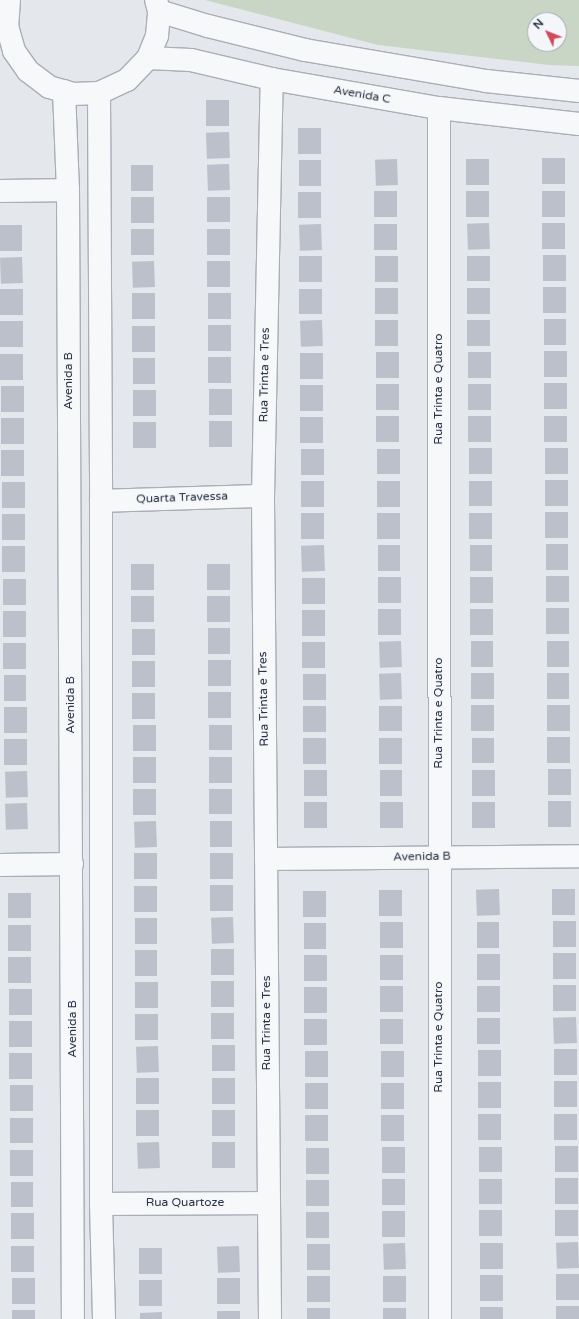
<!DOCTYPE html>
<style>
body{margin:0}
#map{position:relative;width:579px;height:1319px;overflow:hidden;background:#e4e7ec;font-family:"Varela Round",sans-serif}
div>[style]{position:absolute}
[style*='--x']{left:calc(var(--x)*1px);top:calc(var(--y)*1px);width:calc(var(--w)*1px);rotate:calc(var(--a)*1deg)}
.green>*{inset:0;background:#c9d6c5}
.building>*{inset:0;background:#bbc0ca;transform-origin:0 0}
.roads{filter:drop-shadow(1px 0 #a9aeb7) drop-shadow(-1px 0 #a9aeb7) drop-shadow(0 1px #a9aeb7) drop-shadow(0 -1px #a9aeb7)}
.minor>*{height:22px;margin:-11px;padding:0 11px;transform-origin:11px;border-radius:11px;background:#f7f8fa}
span{translate:-50% -50%;white-space:nowrap;text-align:center;line-height:1.15;-webkit-text-stroke:3px #f4f6f9;paint-order:stroke}
.street-label{font-size:12px;color:#2b3445}
.north{position:absolute;left:527px;top:12px;width:40px;height:40px;box-sizing:border-box;background:#f4f6f9;border:1px solid #a4a8b1;border-radius:50%;rotate:313deg;font-size:11px;font-weight:700;line-height:16px;text-align:center;color:#2b3445}
.north::after{content:'';display:block;margin:auto;width:14px;height:18px;background:#d1495b;clip-path:polygon(50% 0,100% 100%,50% 72%,0 100%)}
</style>
<div id="map">
<div class="green">
<i style="clip-path:polygon(evenodd,205px 0,579px 0,579px 66px,549px 65px,378px 45px,205px 0,535px 20px,559px 20px,559px 44px,535px 44px,535px 20px)"></i>
</div>
<div class="building">
<i style="left:206px;top:100px;width:23px;height:26px"></i>
<i style="left:298px;top:128px;width:23px;height:26px"></i>
<i style="left:229px;top:132px;width:26px;height:23px;rotate:88deg"></i>
<i style="left:565px;top:158px;width:26px;height:23px;rotate:90deg"></i>
<i style="left:397px;top:159px;width:26px;height:22px;rotate:88deg"></i>
<i style="left:489px;top:159px;width:26px;height:23px;rotate:90deg"></i>
<i style="left:299px;top:160px;width:22px;height:26px"></i>
<i style="left:229px;top:164px;width:26px;height:22px;rotate:88deg"></i>
<i style="left:131px;top:165px;width:22px;height:26px"></i>
<i style="left:397px;top:191px;width:26px;height:23px;rotate:90deg"></i>
<i style="left:489px;top:191px;width:26px;height:23px;rotate:90deg"></i>
<i style="left:542px;top:191px;width:23px;height:26px"></i>
<i style="left:298px;top:192px;width:23px;height:26px"></i>
<i style="left:131px;top:197px;width:23px;height:26px"></i>
<i style="left:207px;top:197px;width:23px;height:25px"></i>
<i style="left:489px;top:223px;width:26px;height:22px;rotate:88deg"></i>
<i style="left:542px;top:223px;width:23px;height:26px"></i>
<i style="left:321px;top:224px;width:26px;height:22px;rotate:88deg"></i>
<i style="left:374px;top:224px;width:23px;height:26px"></i>
<i style="left:22px;top:225px;width:26px;height:22px;rotate:90deg"></i>
<i style="left:131px;top:229px;width:23px;height:26px"></i>
<i style="left:207px;top:229px;width:23px;height:26px"></i>
<i style="left:543px;top:255px;width:23px;height:26px"></i>
<i style="left:322px;top:256px;width:26px;height:23px;rotate:90deg"></i>
<i style="left:375px;top:256px;width:23px;height:26px"></i>
<i style="left:467px;top:256px;width:23px;height:25px"></i>
<i style="left:22px;top:257px;width:26px;height:22px;rotate:88deg"></i>
<i style="left:154px;top:261px;width:26px;height:22px;rotate:88deg"></i>
<i style="left:207px;top:261px;width:23px;height:26px"></i>
<i style="left:543px;top:287px;width:23px;height:26px"></i>
<i style="left:375px;top:288px;width:23px;height:26px"></i>
<i style="left:467px;top:288px;width:23px;height:26px"></i>
<i style="left:23px;top:289px;width:26px;height:23px;rotate:90deg"></i>
<i style="left:299px;top:289px;width:23px;height:25px"></i>
<i style="left:155px;top:293px;width:26px;height:23px;rotate:90deg"></i>
<i style="left:208px;top:293px;width:23px;height:26px"></i>
<i style="left:544px;top:319px;width:22px;height:26px"></i>
<i style="left:322px;top:320px;width:26px;height:22px;rotate:88deg"></i>
<i style="left:375px;top:320px;width:23px;height:26px"></i>
<i style="left:467px;top:320px;width:23px;height:26px"></i>
<i style="left:23px;top:321px;width:26px;height:23px;rotate:90deg"></i>
<i style="left:208px;top:325px;width:23px;height:26px"></i>
<i style="left:132px;top:326px;width:23px;height:26px"></i>
<i style="left:567px;top:351px;width:26px;height:23px;rotate:90deg"></i>
<i style="left:399px;top:352px;width:26px;height:23px;rotate:90deg"></i>
<i style="left:468px;top:352px;width:23px;height:26px"></i>
<i style="left:300px;top:353px;width:23px;height:26px"></i>
<i style="left:0;top:354px;width:23px;height:26px"></i>
<i style="left:208px;top:357px;width:23px;height:26px"></i>
<i style="left:133px;top:358px;width:22px;height:26px"></i>
<i style="left:567px;top:383px;width:26px;height:23px;rotate:90deg"></i>
<i style="left:399px;top:384px;width:26px;height:23px;rotate:90deg"></i>
<i style="left:491px;top:384px;width:26px;height:23px;rotate:90deg"></i>
<i style="left:300px;top:385px;width:23px;height:26px"></i>
<i style="left:1px;top:386px;width:23px;height:26px"></i>
<i style="left:232px;top:389px;width:26px;height:23px;rotate:90deg"></i>
<i style="left:133px;top:390px;width:23px;height:26px"></i>
<i style="left:399px;top:416px;width:26px;height:23px;rotate:90deg"></i>
<i style="left:491px;top:416px;width:26px;height:23px;rotate:90deg"></i>
<i style="left:544px;top:416px;width:23px;height:26px"></i>
<i style="left:323px;top:417px;width:26px;height:23px;rotate:90deg"></i>
<i style="left:1px;top:418px;width:23px;height:26px"></i>
<i style="left:232px;top:421px;width:26px;height:23px;rotate:90deg"></i>
<i style="left:133px;top:422px;width:23px;height:26px"></i>
<i style="left:492px;top:448px;width:26px;height:23px;rotate:90deg"></i>
<i style="left:545px;top:448px;width:23px;height:26px"></i>
<i style="left:301px;top:449px;width:23px;height:26px"></i>
<i style="left:377px;top:449px;width:23px;height:25px"></i>
<i style="left:1px;top:450px;width:23px;height:26px"></i>
<i style="left:545px;top:480px;width:23px;height:26px"></i>
<i style="left:324px;top:481px;width:26px;height:23px;rotate:90deg"></i>
<i style="left:377px;top:481px;width:23px;height:26px"></i>
<i style="left:469px;top:481px;width:23px;height:25px"></i>
<i style="left:25px;top:482px;width:26px;height:23px;rotate:90deg"></i>
<i style="left:545px;top:512px;width:23px;height:26px"></i>
<i style="left:324px;top:513px;width:26px;height:23px;rotate:90deg"></i>
<i style="left:377px;top:513px;width:23px;height:26px"></i>
<i style="left:469px;top:513px;width:23px;height:26px"></i>
<i style="left:25px;top:514px;width:26px;height:23px;rotate:90deg"></i>
<i style="left:546px;top:544px;width:22px;height:26px"></i>
<i style="left:324px;top:545px;width:26px;height:23px;rotate:88deg"></i>
<i style="left:378px;top:545px;width:22px;height:26px"></i>
<i style="left:470px;top:545px;width:22px;height:26px"></i>
<i style="left:25px;top:546px;width:26px;height:23px;rotate:90deg"></i>
<i style="left:154px;top:564px;width:26px;height:23px;rotate:90deg"></i>
<i style="left:207px;top:564px;width:23px;height:26px"></i>
<i style="left:569px;top:576px;width:26px;height:23px;rotate:90deg"></i>
<i style="left:378px;top:577px;width:23px;height:26px"></i>
<i style="left:470px;top:577px;width:23px;height:26px"></i>
<i style="left:302px;top:578px;width:23px;height:26px"></i>
<i style="left:3px;top:579px;width:23px;height:26px"></i>
<i style="left:154px;top:596px;width:26px;height:23px;rotate:90deg"></i>
<i style="left:207px;top:596px;width:23px;height:26px"></i>
<i style="left:569px;top:608px;width:26px;height:23px;rotate:90deg"></i>
<i style="left:378px;top:609px;width:23px;height:26px"></i>
<i style="left:470px;top:609px;width:23px;height:26px"></i>
<i style="left:302px;top:610px;width:23px;height:26px"></i>
<i style="left:3px;top:611px;width:23px;height:26px"></i>
<i style="left:208px;top:628px;width:22px;height:26px"></i>
<i style="left:132px;top:629px;width:23px;height:26px"></i>
<i style="left:401px;top:641px;width:26px;height:22px;rotate:88deg"></i>
<i style="left:471px;top:641px;width:22px;height:26px"></i>
<i style="left:547px;top:641px;width:22px;height:26px"></i>
<i style="left:302px;top:642px;width:23px;height:26px"></i>
<i style="left:3px;top:643px;width:23px;height:26px"></i>
<i style="left:208px;top:660px;width:23px;height:26px"></i>
<i style="left:132px;top:661px;width:23px;height:26px"></i>
<i style="left:401px;top:673px;width:26px;height:22px;rotate:88deg"></i>
<i style="left:494px;top:673px;width:26px;height:23px;rotate:90deg"></i>
<i style="left:547px;top:673px;width:22px;height:26px"></i>
<i style="left:303px;top:674px;width:23px;height:26px"></i>
<i style="left:4px;top:675px;width:22px;height:26px"></i>
<i style="left:231px;top:692px;width:26px;height:23px;rotate:90deg"></i>
<i style="left:132px;top:693px;width:23px;height:26px"></i>
<i style="left:494px;top:705px;width:26px;height:23px;rotate:90deg"></i>
<i style="left:547px;top:705px;width:23px;height:26px"></i>
<i style="left:326px;top:706px;width:26px;height:23px;rotate:90deg"></i>
<i style="left:379px;top:706px;width:23px;height:25px"></i>
<i style="left:4px;top:707px;width:23px;height:26px"></i>
<i style="left:133px;top:725px;width:23px;height:26px"></i>
<i style="left:209px;top:725px;width:23px;height:25px"></i>
<i style="left:547px;top:737px;width:23px;height:26px"></i>
<i style="left:303px;top:738px;width:23px;height:26px"></i>
<i style="left:379px;top:738px;width:23px;height:26px"></i>
<i style="left:472px;top:738px;width:22px;height:25px"></i>
<i style="left:4px;top:739px;width:23px;height:26px"></i>
<i style="left:133px;top:757px;width:23px;height:26px"></i>
<i style="left:209px;top:757px;width:23px;height:26px"></i>
<i style="left:548px;top:769px;width:23px;height:26px"></i>
<i style="left:327px;top:770px;width:26px;height:23px;rotate:90deg"></i>
<i style="left:380px;top:770px;width:22px;height:26px"></i>
<i style="left:472px;top:770px;width:23px;height:26px"></i>
<i style="left:27px;top:771px;width:26px;height:22px;rotate:88deg"></i>
<i style="left:133px;top:789px;width:23px;height:26px"></i>
<i style="left:209px;top:789px;width:23px;height:25px"></i>
<i style="left:548px;top:801px;width:23px;height:26px"></i>
<i style="left:327px;top:802px;width:26px;height:23px;rotate:90deg"></i>
<i style="left:380px;top:802px;width:23px;height:26px"></i>
<i style="left:472px;top:802px;width:23px;height:26px"></i>
<i style="left:27px;top:803px;width:26px;height:22px;rotate:88deg"></i>
<i style="left:156px;top:821px;width:26px;height:22px;rotate:88deg"></i>
<i style="left:210px;top:821px;width:22px;height:26px"></i>
<i style="left:157px;top:853px;width:26px;height:23px;rotate:90deg"></i>
<i style="left:210px;top:853px;width:23px;height:26px"></i>
<i style="left:210px;top:885px;width:23px;height:26px"></i>
<i style="left:134px;top:886px;width:23px;height:26px"></i>
<i style="left:499px;top:889px;width:26px;height:23px;rotate:88deg"></i>
<i style="left:552px;top:889px;width:23px;height:26px"></i>
<i style="left:379px;top:890px;width:23px;height:26px"></i>
<i style="left:303px;top:891px;width:23px;height:26px"></i>
<i style="left:8px;top:893px;width:23px;height:25px"></i>
<i style="left:233px;top:917px;width:26px;height:22px;rotate:88deg"></i>
<i style="left:135px;top:918px;width:22px;height:26px"></i>
<i style="left:553px;top:921px;width:23px;height:26px"></i>
<i style="left:403px;top:922px;width:26px;height:23px;rotate:90deg"></i>
<i style="left:477px;top:922px;width:22px;height:26px"></i>
<i style="left:304px;top:923px;width:22px;height:26px"></i>
<i style="left:8px;top:925px;width:23px;height:26px"></i>
<i style="left:234px;top:949px;width:26px;height:23px;rotate:90deg"></i>
<i style="left:135px;top:950px;width:22px;height:26px"></i>
<i style="left:553px;top:953px;width:23px;height:26px"></i>
<i style="left:477px;top:954px;width:23px;height:26px"></i>
<i style="left:304px;top:955px;width:23px;height:26px"></i>
<i style="left:380px;top:955px;width:23px;height:25px"></i>
<i style="left:8px;top:957px;width:23px;height:26px"></i>
<i style="left:234px;top:981px;width:26px;height:23px;rotate:90deg"></i>
<i style="left:135px;top:982px;width:23px;height:26px"></i>
<i style="left:553px;top:985px;width:23px;height:26px"></i>
<i style="left:403px;top:986px;width:26px;height:23px;rotate:90deg"></i>
<i style="left:477px;top:986px;width:23px;height:26px"></i>
<i style="left:304px;top:987px;width:23px;height:26px"></i>
<i style="left:9px;top:989px;width:23px;height:26px"></i>
<i style="left:234px;top:1013px;width:26px;height:23px;rotate:90deg"></i>
<i style="left:135px;top:1014px;width:23px;height:26px"></i>
<i style="left:576px;top:1017px;width:26px;height:23px;rotate:88deg"></i>
<i style="left:477px;top:1018px;width:23px;height:26px"></i>
<i style="left:304px;top:1019px;width:23px;height:26px"></i>
<i style="left:380px;top:1019px;width:23px;height:25px"></i>
<i style="left:9px;top:1021px;width:23px;height:26px"></i>
<i style="left:235px;top:1045px;width:26px;height:23px;rotate:90deg"></i>
<i style="left:158px;top:1046px;width:26px;height:22px;rotate:88deg"></i>
<i style="left:577px;top:1049px;width:26px;height:23px;rotate:90deg"></i>
<i style="left:478px;top:1050px;width:23px;height:26px"></i>
<i style="left:328px;top:1051px;width:26px;height:23px;rotate:90deg"></i>
<i style="left:381px;top:1051px;width:23px;height:26px"></i>
<i style="left:9px;top:1053px;width:23px;height:26px"></i>
<i style="left:159px;top:1078px;width:26px;height:23px;rotate:90deg"></i>
<i style="left:212px;top:1078px;width:23px;height:26px"></i>
<i style="left:577px;top:1081px;width:26px;height:23px;rotate:90deg"></i>
<i style="left:501px;top:1082px;width:26px;height:23px;rotate:90deg"></i>
<i style="left:328px;top:1083px;width:26px;height:23px;rotate:90deg"></i>
<i style="left:381px;top:1083px;width:23px;height:26px"></i>
<i style="left:33px;top:1085px;width:26px;height:23px;rotate:90deg"></i>
<i style="left:159px;top:1110px;width:26px;height:23px;rotate:90deg"></i>
<i style="left:212px;top:1110px;width:23px;height:26px"></i>
<i style="left:501px;top:1114px;width:26px;height:23px;rotate:90deg"></i>
<i style="left:554px;top:1114px;width:23px;height:26px"></i>
<i style="left:328px;top:1115px;width:26px;height:23px;rotate:90deg"></i>
<i style="left:381px;top:1115px;width:23px;height:26px"></i>
<i style="left:10px;top:1118px;width:23px;height:25px"></i>
<i style="left:159px;top:1142px;width:26px;height:22px;rotate:88deg"></i>
<i style="left:212px;top:1142px;width:23px;height:26px"></i>
<i style="left:555px;top:1146px;width:23px;height:26px"></i>
<i style="left:405px;top:1147px;width:26px;height:23px;rotate:90deg"></i>
<i style="left:479px;top:1147px;width:23px;height:25px"></i>
<i style="left:306px;top:1148px;width:23px;height:26px"></i>
<i style="left:10px;top:1150px;width:23px;height:26px"></i>
<i style="left:555px;top:1178px;width:23px;height:26px"></i>
<i style="left:405px;top:1179px;width:26px;height:23px;rotate:90deg"></i>
<i style="left:479px;top:1179px;width:23px;height:25px"></i>
<i style="left:306px;top:1180px;width:23px;height:26px"></i>
<i style="left:11px;top:1182px;width:22px;height:25px"></i>
<i style="left:502px;top:1210px;width:26px;height:23px;rotate:90deg"></i>
<i style="left:555px;top:1210px;width:23px;height:26px"></i>
<i style="left:405px;top:1211px;width:26px;height:23px;rotate:90deg"></i>
<i style="left:306px;top:1212px;width:23px;height:26px"></i>
<i style="left:34px;top:1213px;width:26px;height:23px;rotate:90deg"></i>
<i style="left:578px;top:1242px;width:26px;height:22px;rotate:88deg"></i>
<i style="left:405px;top:1243px;width:26px;height:22px;rotate:88deg"></i>
<i style="left:480px;top:1243px;width:23px;height:26px"></i>
<i style="left:307px;top:1244px;width:23px;height:26px"></i>
<i style="left:11px;top:1246px;width:23px;height:26px"></i>
<i style="left:239px;top:1246px;width:26px;height:22px;rotate:88deg"></i>
<i style="left:139px;top:1248px;width:23px;height:26px"></i>
<i style="left:579px;top:1274px;width:26px;height:23px;rotate:90deg"></i>
<i style="left:480px;top:1275px;width:23px;height:26px"></i>
<i style="left:330px;top:1276px;width:26px;height:23px;rotate:90deg"></i>
<i style="left:383px;top:1276px;width:23px;height:26px"></i>
<i style="left:12px;top:1278px;width:23px;height:26px"></i>
<i style="left:240px;top:1278px;width:26px;height:23px;rotate:90deg"></i>
<i style="left:139px;top:1280px;width:23px;height:26px"></i>
<i style="left:579px;top:1306px;width:13px;height:23px;rotate:90deg"></i>
<i style="left:480px;top:1307px;width:23px;height:12px"></i>
<i style="left:330px;top:1308px;width:11px;height:23px;rotate:90deg"></i>
<i style="left:383px;top:1308px;width:23px;height:11px"></i>
<i style="left:35px;top:1310px;width:9px;height:23px;rotate:90deg"></i>
<i style="left:217px;top:1311px;width:23px;height:8px"></i>
<i style="clip-path:polygon(162px 1312px,162px 1319px,140px 1319px,140px 1313px)"></i>
</div>
<div class="roads">
<div class="minor">
<i style="--x:9;--y:0;--w:26;--a:94"></i>
<i style="--x:7;--y:26;--w:26;--a:74"></i>
<i style="--x:14;--y:51;--w:24;--a:55"></i>
<i style="--x:28;--y:71;--w:26;--a:37"></i>
<i style="--x:49;--y:87;--w:25;--a:16"></i>
<i style="--x:73;--y:94;--w:26;--a:-2"></i>
<i style="--x:99;--y:93;--w:31;--a:-25"></i>
<i style="--x:127;--y:80;--w:30;--a:-46"></i>
<i style="--x:148;--y:58;--w:24;--a:-68"></i>
<i style="--x:157;--y:36;--w:25;--a:-85"></i>
<i style="--x:159;--y:11;--w:11;--a:-105"></i>
<i style="--x:159;--y:11;--w:51;--a:17"></i>
<i style="--x:208;--y:26;--w:100;--a:13.9"></i>
<i style="--x:305;--y:50;--w:184;--a:9.7"></i>
<i style="--x:486;--y:81;--w:94;--a:6.1"></i>
<i style="--x:148;--y:58;--w:43;--a:2.7"></i>
<i style="--x:191;--y:60;--w:83;--a:13.2"></i>
<i style="--x:272;--y:79;--w:169;--a:9.9"></i>
<i style="--x:439;--y:108;--w:141;--a:6.5"></i>
<i style="--x:64;--y:91;--w:99;--a:87.7"></i>
<i style="--x:68;--y:190;--w:1129;--a:89.75"></i>
<i style="--x:99;--y:93;--w:408;--a:89.7"></i>
<i style="--x:101;--y:501;--w:703;--a:90"></i>
<i style="--x:101;--y:1204;--w:115;--a:88.5"></i>
<i style="--x:439;--y:108;--w:1211;--a:89.95"></i>
<i style="--x:0;--y:191;--w:68;--a:-0.8"></i>
<i style="--x:101;--y:501;--w:162;--a:-1.8"></i>
<i style="--x:266;--y:859;--w:313;--a:-0.5"></i>
<i style="--x:0;--y:865;--w:72;--a:-0.8"></i>
<i style="--x:101;--y:1204;--w:168;--a:-0.3"></i>
<i style="--x:270;--y:1319;--w:823;--a:-90.49"></i>
<i style="--x:263;--y:496;--w:417;--a:-88.8"></i>
</div>
</div>
<div class="street-label">
<span style="left:362px;top:95px;rotate:10deg">Avenida C</span>
<span style="left:265px;top:375px;rotate:-89deg">Rua Trinta e Tres</span>
<span style="left:69px;top:381px;rotate:-90deg">Avenida B</span>
<span style="left:439px;top:389px;rotate:-90deg">Rua Trinta e Quatro</span>
<span style="left:182px;top:498px;rotate:-2deg">Quarta Travessa</span>
<span style="left:264px;top:699px;rotate:-91deg">Rua Trinta e Tres</span>
<span style="left:71px;top:705px;rotate:-90deg">Avenida B</span>
<span style="left:439px;top:713px;rotate:-90deg">Rua Trinta e Quatro</span>
<span style="left:422px;top:857px;rotate:-1deg">Avenida B</span>
<span style="left:267px;top:1023px;rotate:-90deg">Rua Trinta e Tres</span>
<span style="left:73px;top:1029px;rotate:-90deg">Avenida B</span>
<span style="left:439px;top:1037px;rotate:-90deg">Rua Trinta e Quatro</span>
<span style="left:185px;top:1203px">Rua Quartoze</span>
</div>
<div class="north">N</div>
</div>
